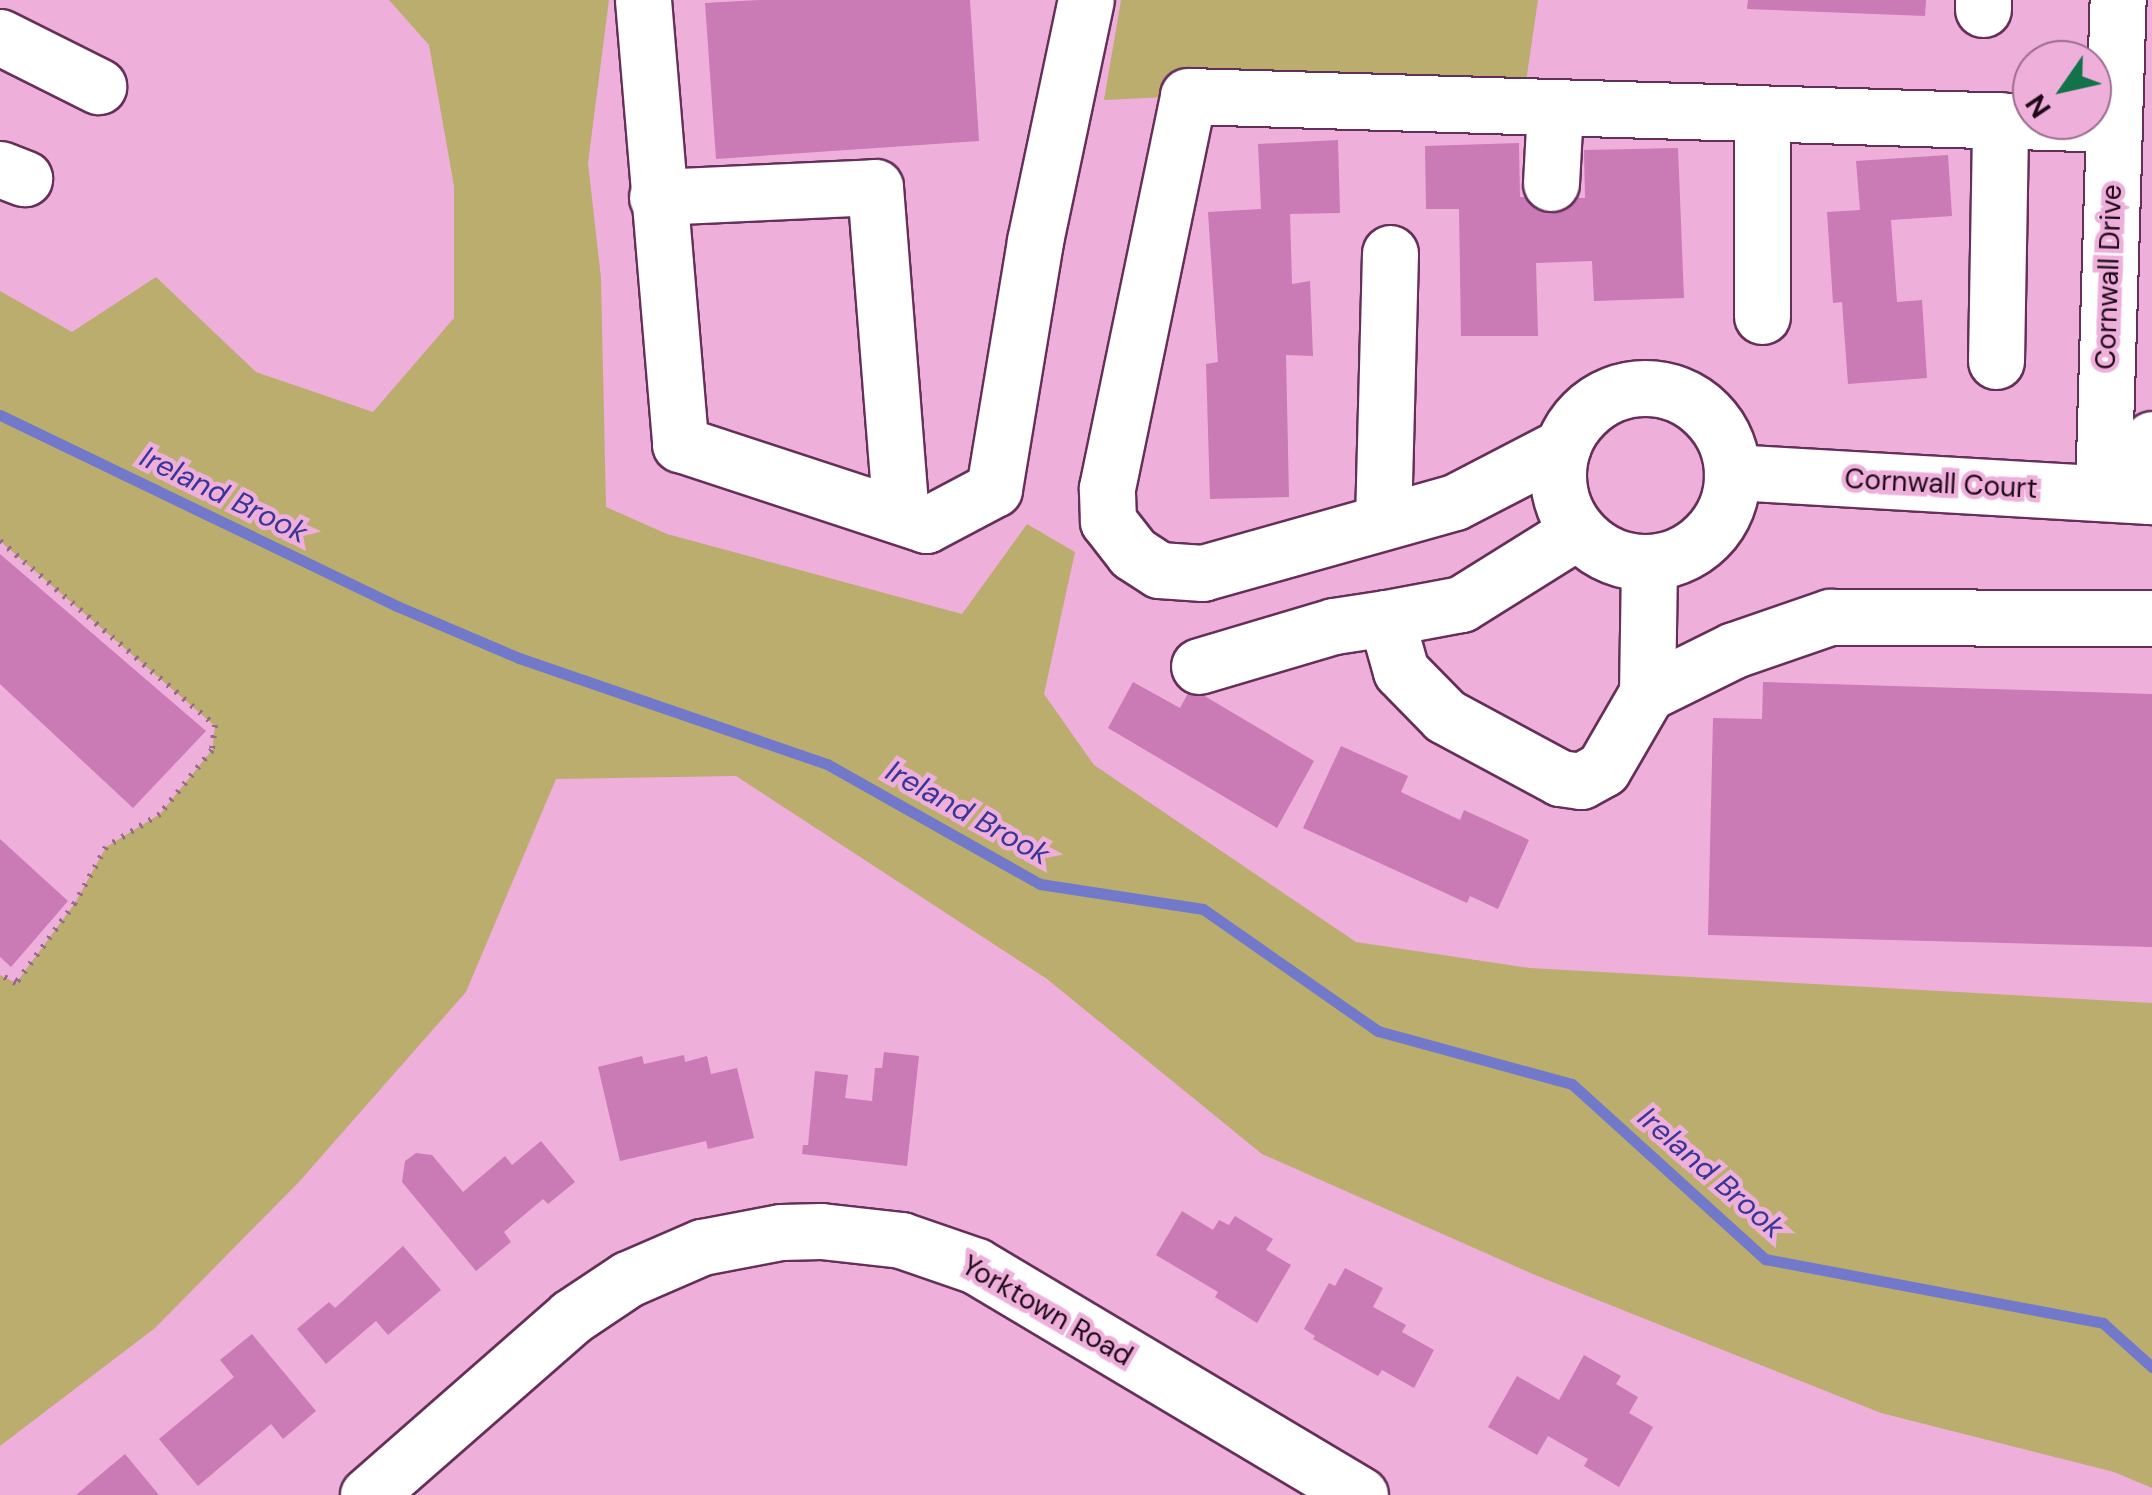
<!DOCTYPE html>
<style>
body{margin:0}
#map{position:relative;width:2152px;height:1495px;overflow:hidden;background:#efafdb;font-family:"DM Sans",sans-serif}
div>[style]{position:absolute}
[style*='--x']{left:calc(var(--x)*1px);top:calc(var(--y)*1px);width:calc(var(--w)*1px);rotate:calc(var(--a)*1deg)}
.green>*{inset:0;background:#baad6e}
.stream>*{height:11px;margin:-5.5px;padding:0 5.5px;transform-origin:5.5px;border-radius:5.5px;background:#7279cb}
.building>*{inset:0;background:#ca7ab4}
.path>*{height:6px;margin-top:-3px;transform-origin:0;background:repeating-linear-gradient(90deg,#986a8a 0 2.5px,transparent 0 10.5px)}
.roads{filter:drop-shadow(2px 0 #653057) drop-shadow(-2px 0 #653057) drop-shadow(0 2px #653057) drop-shadow(0 -2px #653057)}
.minor>*{height:55px;margin:-27.5px;padding:0 27.5px;transform-origin:27.5px;border-radius:27.5px;background:#fff}
.minor>.ring{margin:-27.5px;padding:0;box-sizing:content-box;background:none;border:55px solid #fff;border-radius:50%}
span{translate:-50% -50%;white-space:nowrap;text-align:center;line-height:1.15;-webkit-text-stroke:9px #efafdb;paint-order:stroke}
.street-label{font-size:28px;color:#1d0818}
.water-label{font-size:30px;color:#393697;font-style:italic}
.north{position:absolute;left:2012px;top:40px;width:100px;height:100px;box-sizing:border-box;background:#efafdb;border:2px solid #9b6c8d;border-radius:50%;rotate:236deg;font-size:28px;font-weight:700;line-height:40px;text-align:center;color:#1d0818}
.north::after{content:'';display:block;margin:auto;width:35px;height:45px;background:#127249;clip-path:polygon(50% 0,100% 100%,50% 72%,0 100%)}
</style>
<div id="map">
<div class="green">
<i style="clip-path:polygon(389px 0,609px 0,588px 163px,601px 278px,606px 507px,667px 534px,962px 614px,1027px 524px,1075px 552px,1044px 694px,1094px 765px,1356px 942px,1530px 968px,2152px 1003px,2152px 1488px,2114px 1472px,1881px 1413px,1535px 1275px,1262px 1154px,1047px 979px,736px 776px,556px 779px,466px 992px,298px 1183px,155px 1328px,0 1446px,0 975px,16px 983px,75px 903px,106px 847px,160px 814px,212px 750px,215px 726px,0 541px,0 291px,72px 332px,156px 277px,256px 372px,373px 412px,454px 318px,454px 186px,429px 45px)"></i>
<i style="clip-path:polygon(1121px 0,1538px 0,1522px 109px,1188px 96px,1104px 100px)"></i>
</div>
<div class="stream">
<i style="--x:0;--y:415;--w:441;--a:25.7"></i>
<i style="--x:397;--y:606;--w:133;--a:23.1"></i>
<i style="--x:519;--y:658;--w:326;--a:19"></i>
<i style="--x:827;--y:764;--w:244;--a:29.4"></i>
<i style="--x:1040;--y:884;--w:165;--a:8.7"></i>
<i style="--x:1203;--y:909;--w:213;--a:34.9"></i>
<i style="--x:1378;--y:1031;--w:201;--a:15.3"></i>
<i style="--x:1572;--y:1084;--w:261;--a:42.2"></i>
<i style="--x:1765;--y:1259;--w:344;--a:10.7"></i>
<i style="--x:2103;--y:1323;--w:66;--a:41.9"></i>
</div>
<div class="building">
<i style="clip-path:polygon(759px 0,970px 0,979px 141px,716px 159px,705px 3px)"></i>
<i style="clip-path:polygon(1748px 0,1926px 0,1925px 16px,1747px 9px)"></i>
<i style="clip-path:polygon(1338px 140px,1340px 213px,1290px 214px,1292px 284px,1310px 281px,1313px 356px,1286px 355px,1289px 497px,1210px 499px,1206px 364px,1218px 362px,1208px 212px,1261px 209px,1258px 144px)"></i>
<i style="clip-path:polygon(1519px 143px,1520px 197px,1585px 198px,1584px 150px,1678px 148px,1684px 298px,1594px 301px,1592px 261px,1536px 263px,1538px 336px,1461px 336px,1459px 209px,1426px 209px,1425px 146px)"></i>
<i style="clip-path:polygon(1948px 155px,1952px 216px,1891px 220px,1897px 302px,1922px 300px,1927px 378px,1848px 384px,1842px 302px,1833px 303px,1827px 212px,1860px 210px,1856px 161px)"></i>
<i style="clip-path:polygon(0 554px,206px 731px,133px 808px,0 684px)"></i>
<i style="clip-path:polygon(1133px 682px,1180px 708px,1191px 688px,1314px 761px,1277px 828px,1108px 728px)"></i>
<i style="clip-path:polygon(1763px 682px,2152px 694px,2152px 947px,1708px 935px,1713px 718px,1762px 719px)"></i>
<i style="clip-path:polygon(1341px 746px,1408px 776px,1401px 792px,1460px 820px,1464px 810px,1529px 840px,1498px 909px,1470px 896px,1467px 903px,1303px 828px)"></i>
<i style="clip-path:polygon(0 839px,68px 901px,11px 967px,0 957px)"></i>
<i style="clip-path:polygon(884px 1052px,919px 1056px,907px 1166px,802px 1154px,803px 1145px,808px 1145px,815px 1071px,848px 1075px,845px 1098px,872px 1101px,875px 1068px,882px 1068px)"></i>
<i style="clip-path:polygon(684px 1055px,685px 1062px,707px 1056px,711px 1074px,737px 1068px,754px 1138px,708px 1149px,706px 1141px,620px 1161px,598px 1067px,642px 1056px,644px 1064px)"></i>
<i style="clip-path:polygon(541px 1141px,575px 1182px,548px 1204px,543px 1199px,504px 1232px,511px 1242px,476px 1271px,402px 1182px,405px 1161px,416px 1153px,432px 1155px,463px 1192px,505px 1156px,512px 1165px)"></i>
<i style="clip-path:polygon(1182px 1211px,1213px 1230px,1219px 1220px,1229px 1225px,1235px 1216px,1273px 1239px,1266px 1250px,1291px 1265px,1257px 1323px,1215px 1297px,1218px 1292px,1156px 1255px)"></i>
<i style="clip-path:polygon(403px 1246px,441px 1290px,388px 1335px,376px 1321px,326px 1364px,297px 1329px,329px 1302px,335px 1308px)"></i>
<i style="clip-path:polygon(1345px 1268px,1383px 1288px,1373px 1307px,1406px 1325px,1402px 1332px,1434px 1350px,1414px 1388px,1382px 1370px,1378px 1376px,1313px 1339px,1315px 1336px,1304px 1329px,1329px 1283px,1335px 1286px)"></i>
<i style="clip-path:polygon(252px 1334px,316px 1411px,283px 1439px,271px 1424px,198px 1486px,159px 1439px,234px 1377px,220px 1360px)"></i>
<i style="clip-path:polygon(1584px 1355px,1621px 1376px,1616px 1384px,1638px 1397px,1629px 1413px,1653px 1427px,1619px 1487px,1584px 1466px,1588px 1459px,1548px 1436px,1537px 1455px,1488px 1427px,1517px 1376px,1559px 1400px)"></i>
<i style="clip-path:polygon(125px 1454px,159px 1495px,76px 1495px)"></i>
</div>
<div class="path">
<i style="--x:0;--y:541;--w:283;--a:40.6"></i>
<i style="--x:215;--y:725;--w:25;--a:97"></i>
<i style="--x:212;--y:750;--w:82;--a:129.1"></i>
<i style="--x:160;--y:814;--w:63;--a:148.6"></i>
<i style="--x:106;--y:847;--w:64;--a:119"></i>
<i style="--x:75;--y:903;--w:99;--a:126.4"></i>
<i style="--x:16;--y:983;--w:18;--a:-153"></i>
</div>
<div class="roads">
<div class="minor">
<i style="--x:643;--y:0;--w:446;--a:85.2"></i>
<i style="--x:680;--y:444;--w:259;--a:18.2"></i>
<i style="--x:926;--y:525;--w:77;--a:-27.9"></i>
<i style="--x:994;--y:489;--w:251;--a:-80.6"></i>
<i style="--x:1035;--y:241;--w:246;--a:-78.1"></i>
<i style="--x:1983;--y:9;--w:9;--a:-90"></i>
<i style="--x:0;--y:37;--w:110;--a:26.6"></i>
<i style="--x:1762;--y:113;--w:203;--a:90"></i>
<i style="--x:0;--y:169;--w:26;--a:21"></i>
<i style="--x:1551;--y:183;--w:74;--a:-86.9"></i>
<i style="--x:657;--y:197;--w:218;--a:-2.6"></i>
<i style="--x:875;--y:187;--w:330;--a:85.5"></i>
<i style="--x:1996;--y:361;--w:241;--a:-89"></i>
<i class="ring" style="left:1558px;top:388px;width:119px;height:119px"></i>
<i style="--x:1563;--y:446;--w:122;--a:152.6"></i>
<i style="--x:1455;--y:502;--w:262;--a:164.3"></i>
<i style="--x:1203;--y:573;--w:44;--a:-176.1"></i>
<i style="--x:1159;--y:570;--w:31;--a:-147"></i>
<i style="--x:1133;--y:553;--w:41;--a:-128"></i>
<i style="--x:1108;--y:521;--w:33;--a:-92"></i>
<i style="--x:1107;--y:488;--w:400;--a:-78.3"></i>
<i style="--x:1188;--y:96;--w:926;--a:1.73"></i>
<i style="--x:1732;--y:472;--w:421;--a:3.3"></i>
<i style="--x:2103;--y:493;--w:493;--a:-88.3"></i>
<i style="--x:2150;--y:496;--w:57;--a:-88"></i>
<i style="--x:1383;--y:521;--w:268;--a:-88.5"></i>
<i style="--x:1578;--y:531;--w:138;--a:148"></i>
<i style="--x:1461;--y:604;--w:76;--a:169.4"></i>
<i style="--x:1386;--y:618;--w:55;--a:74.2"></i>
<i style="--x:1401;--y:671;--w:63;--a:45.6"></i>
<i style="--x:1445;--y:716;--w:131;--a:28.3"></i>
<i style="--x:1560;--y:778;--w:21;--a:8"></i>
<i style="--x:1581;--y:781;--w:25;--a:-29"></i>
<i style="--x:1603;--y:769;--w:88;--a:-59.9"></i>
<i style="--x:1647;--y:693;--w:97;--a:-26.3"></i>
<i style="--x:1734;--y:650;--w:102;--a:-19"></i>
<i style="--x:1830;--y:617;--w:322;--a:0.2"></i>
<i style="--x:1199;--y:666;--w:141;--a:-16.5"></i>
<i style="--x:1334;--y:626;--w:53;--a:-8.7"></i>
<i style="--x:1647;--y:693;--w:130;--a:-89.1"></i>
<i style="--x:368;--y:1495;--w:270;--a:-41.2"></i>
<i style="--x:571;--y:1317;--w:69;--a:-33.7"></i>
<i style="--x:628;--y:1279;--w:81;--a:-23.4"></i>
<i style="--x:702;--y:1247;--w:80;--a:-10.8"></i>
<i style="--x:781;--y:1232;--w:40;--a:-1.4"></i>
<i style="--x:821;--y:1231;--w:81;--a:6.4"></i>
<i style="--x:901;--y:1240;--w:79;--a:19.1"></i>
<i style="--x:976;--y:1266;--w:447;--a:30.8"></i>
</div>
</div>
<div class="street-label">
<span style="left:2109px;top:277px;rotate:-88deg">Cornwall Drive</span>
<span style="left:1941px;top:484px;rotate:3deg">Cornwall Court</span>
<span style="left:1047px;top:1311px;rotate:30deg">Yorktown Road</span>
</div>
<div class="water-label">
<span style="left:224px;top:495px;rotate:26deg">Ireland Brook</span>
<span style="left:968px;top:813px;rotate:29deg">Ireland Brook</span>
<span style="left:1711px;top:1173px;rotate:41deg">Ireland Brook</span>
</div>
<div class="north">N</div>
</div>
